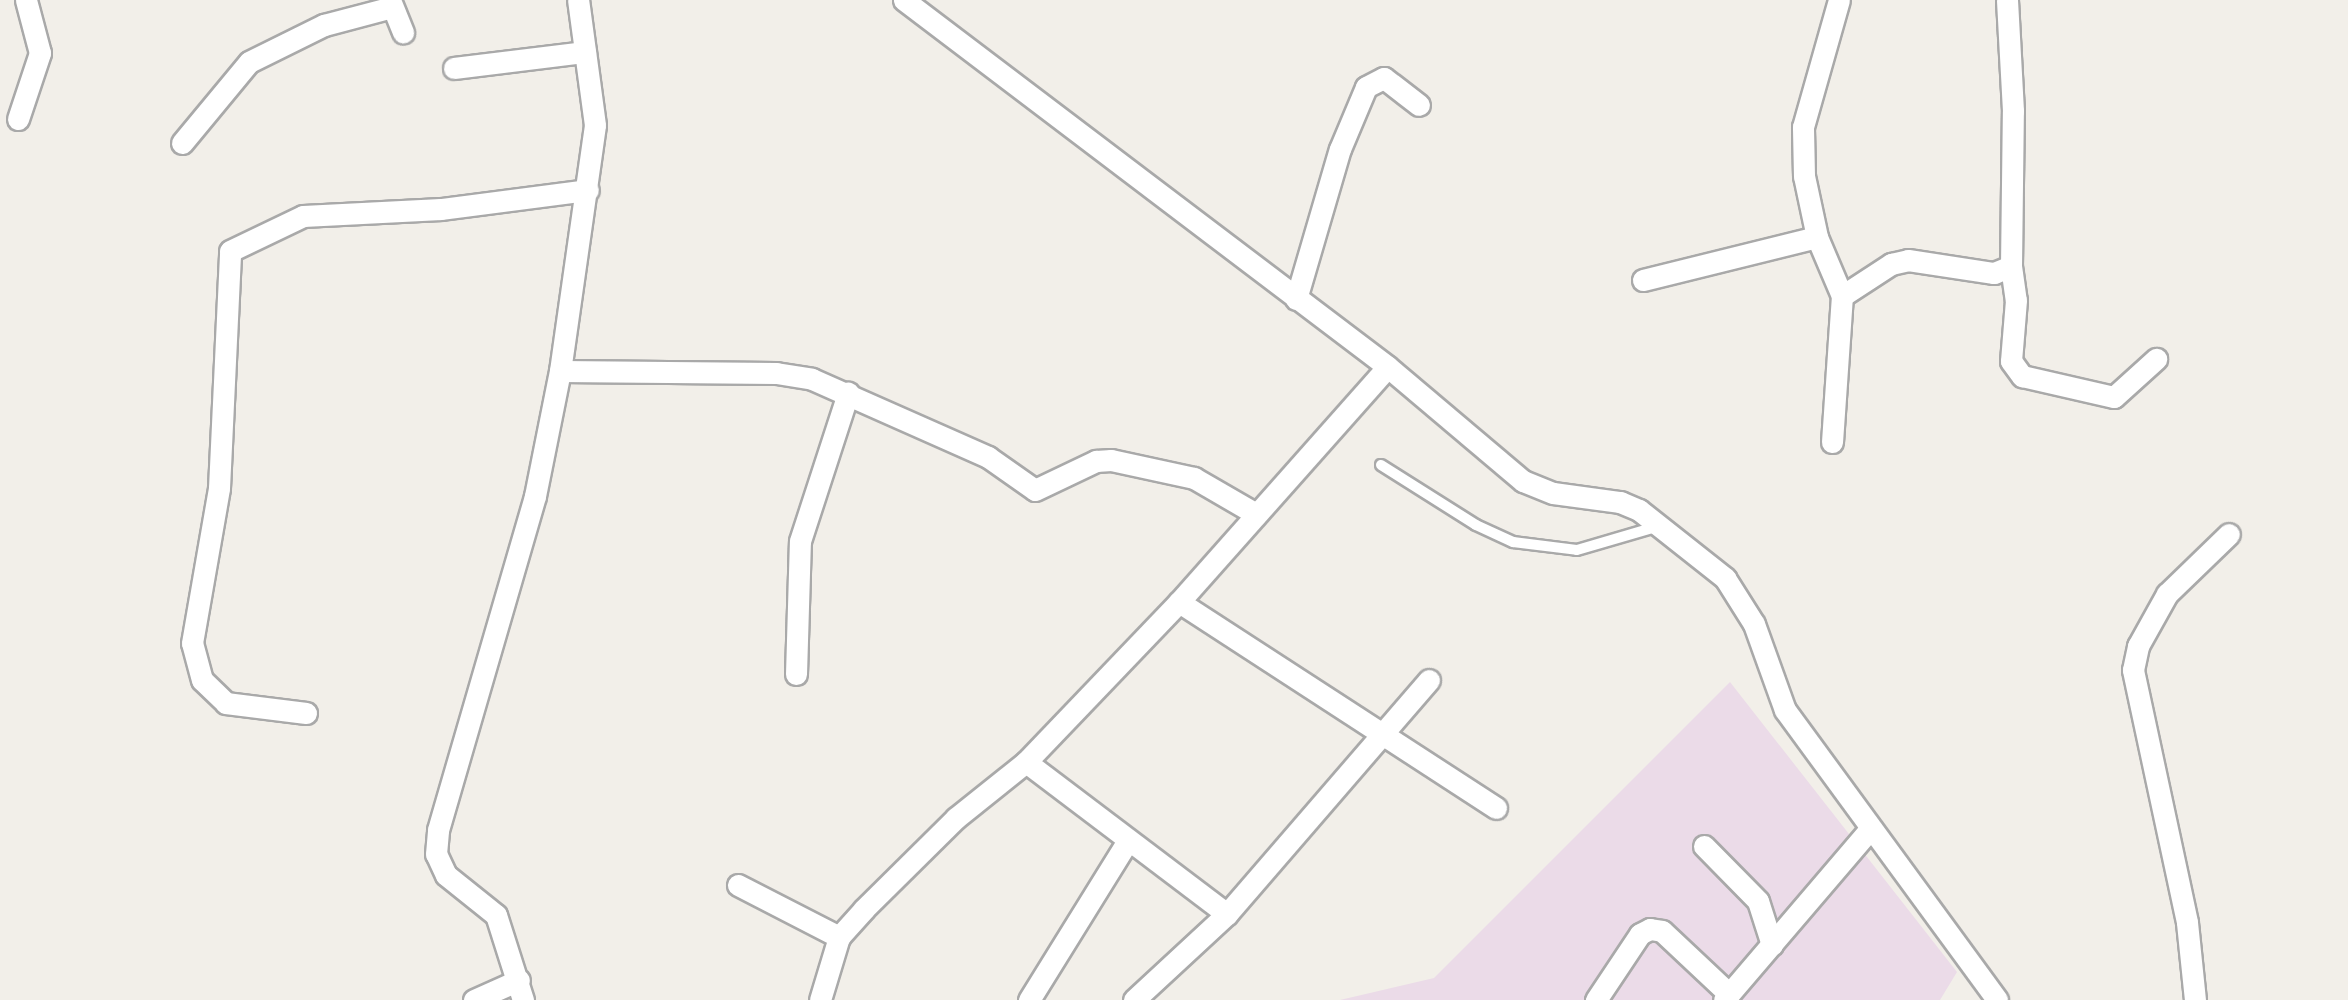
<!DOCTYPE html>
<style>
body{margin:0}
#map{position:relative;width:2348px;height:1000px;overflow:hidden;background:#f2efe9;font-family:Helvetica,sans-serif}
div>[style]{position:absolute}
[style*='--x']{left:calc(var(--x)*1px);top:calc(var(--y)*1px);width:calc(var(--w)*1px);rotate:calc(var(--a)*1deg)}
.industrial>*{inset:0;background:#ebdbe8}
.roads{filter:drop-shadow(2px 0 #a9a9a9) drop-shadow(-2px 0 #a9a9a9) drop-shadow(0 2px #a9a9a9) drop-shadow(0 -2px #a9a9a9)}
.lane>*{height:10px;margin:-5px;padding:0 5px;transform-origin:5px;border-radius:5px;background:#fff}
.street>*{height:21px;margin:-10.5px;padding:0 10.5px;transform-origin:10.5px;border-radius:10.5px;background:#fff}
span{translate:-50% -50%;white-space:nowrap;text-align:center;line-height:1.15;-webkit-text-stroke:4.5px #fff;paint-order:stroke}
</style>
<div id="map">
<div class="industrial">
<i style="clip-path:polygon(1730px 682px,1957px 972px,1940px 1000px,1340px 1000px,1434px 978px)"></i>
</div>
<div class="roads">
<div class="lane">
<i style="--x:1381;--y:465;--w:112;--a:32.3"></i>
<i style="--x:1476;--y:525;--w:41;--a:24.7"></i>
<i style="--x:1513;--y:542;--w:64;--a:7.1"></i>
<i style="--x:1577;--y:550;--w:85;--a:-16.3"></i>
</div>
<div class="street">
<i style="--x:390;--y:0;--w:35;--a:68"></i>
<i style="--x:904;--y:0;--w:607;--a:37.17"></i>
<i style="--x:1388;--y:367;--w:177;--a:40.2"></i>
<i style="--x:1523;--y:481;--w:32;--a:22"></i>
<i style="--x:1553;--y:493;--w:68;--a:7.7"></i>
<i style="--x:1620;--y:502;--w:21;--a:23"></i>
<i style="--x:1639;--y:510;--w:110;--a:38.3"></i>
<i style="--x:1725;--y:578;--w:54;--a:57.8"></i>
<i style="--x:1754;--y:624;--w:91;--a:70.2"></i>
<i style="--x:1785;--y:710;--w:359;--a:53.8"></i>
<i style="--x:454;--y:68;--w:132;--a:-7"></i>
<i style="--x:18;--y:119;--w:70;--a:-71.6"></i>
<i style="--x:40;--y:53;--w:55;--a:-104.8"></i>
<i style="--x:182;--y:143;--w:105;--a:-50.4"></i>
<i style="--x:249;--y:62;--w:84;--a:-26.3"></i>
<i style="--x:324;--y:25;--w:70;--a:-14.8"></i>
<i style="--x:2011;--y:266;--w:34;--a:82"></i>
<i style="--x:2016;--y:300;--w:61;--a:94.7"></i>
<i style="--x:2011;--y:361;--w:19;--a:54"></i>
<i style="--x:2022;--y:376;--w:94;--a:12.9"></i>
<i style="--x:2114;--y:397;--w:57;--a:-42.1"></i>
<i style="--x:1643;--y:280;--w:179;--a:-13.9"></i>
<i style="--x:1842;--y:296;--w:59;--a:-33.1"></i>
<i style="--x:1891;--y:264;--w:17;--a:-13"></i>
<i style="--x:1908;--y:260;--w:87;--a:8.6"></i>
<i style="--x:1994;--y:273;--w:18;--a:-22"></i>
<i style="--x:2011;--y:266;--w:155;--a:-89.3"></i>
<i style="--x:2013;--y:111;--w:111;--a:-93.1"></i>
<i style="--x:1296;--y:299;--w:156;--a:-73.7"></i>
<i style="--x:1340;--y:149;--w:67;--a:-67.2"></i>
<i style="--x:1366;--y:87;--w:20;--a:-27"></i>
<i style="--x:1384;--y:78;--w:44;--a:37.6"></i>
<i style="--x:560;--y:371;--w:216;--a:0.5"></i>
<i style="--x:776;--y:373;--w:36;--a:9"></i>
<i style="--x:812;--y:379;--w:193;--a:23.9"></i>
<i style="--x:988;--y:457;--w:57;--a:35.1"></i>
<i style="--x:1035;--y:490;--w:68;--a:-25.4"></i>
<i style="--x:1096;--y:461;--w:15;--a:-4"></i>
<i style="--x:1111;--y:460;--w:85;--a:12.2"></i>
<i style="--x:1194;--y:478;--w:72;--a:30.1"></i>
<i style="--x:1832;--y:442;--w:146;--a:-86.1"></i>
<i style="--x:1842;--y:296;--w:64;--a:-113"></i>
<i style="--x:1817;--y:237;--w:62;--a:-102"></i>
<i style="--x:1804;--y:176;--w:49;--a:-91.2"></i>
<i style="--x:1803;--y:127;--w:132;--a:-74.2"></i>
<i style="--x:1179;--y:602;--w:378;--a:33"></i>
<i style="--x:796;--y:674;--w:133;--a:-88.3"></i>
<i style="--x:800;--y:541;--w:156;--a:-72"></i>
<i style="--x:306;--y:713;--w:81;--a:-172.9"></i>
<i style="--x:226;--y:703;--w:33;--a:-136"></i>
<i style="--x:202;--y:680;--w:38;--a:-105"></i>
<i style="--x:192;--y:643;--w:157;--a:-80.1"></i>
<i style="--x:219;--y:488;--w:237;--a:-87.3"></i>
<i style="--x:230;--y:251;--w:81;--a:-25.6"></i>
<i style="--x:303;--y:216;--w:138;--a:-2.9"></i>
<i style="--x:441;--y:209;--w:148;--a:-7.4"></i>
<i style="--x:1026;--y:762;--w:252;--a:37.1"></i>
<i style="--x:1704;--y:846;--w:77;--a:45.5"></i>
<i style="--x:1758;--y:901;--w:46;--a:72.3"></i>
<i style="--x:738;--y:885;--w:114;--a:27.2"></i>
<i style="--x:474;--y:1000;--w:49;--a:-24"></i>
<i style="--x:523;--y:1000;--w:89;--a:-107.6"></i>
<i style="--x:496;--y:915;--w:64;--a:-141.3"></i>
<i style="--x:446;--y:875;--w:23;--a:-115"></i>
<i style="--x:436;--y:854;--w:24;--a:-85"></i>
<i style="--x:438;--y:830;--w:348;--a:-73.8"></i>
<i style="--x:535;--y:496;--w:127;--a:-78.7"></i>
<i style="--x:560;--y:371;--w:248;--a:-81.9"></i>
<i style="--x:595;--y:125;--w:126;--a:-97.7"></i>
<i style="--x:820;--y:1000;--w:66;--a:-73.2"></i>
<i style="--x:839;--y:937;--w:38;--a:-48"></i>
<i style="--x:864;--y:909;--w:129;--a:-44.7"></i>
<i style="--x:956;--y:818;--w:90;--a:-38.7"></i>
<i style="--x:1026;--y:762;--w:221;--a:-46.3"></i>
<i style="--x:1179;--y:602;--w:314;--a:-48.4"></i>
<i style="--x:1029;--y:1000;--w:186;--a:-58.2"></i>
<i style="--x:1134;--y:1000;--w:127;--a:-42.8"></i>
<i style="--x:1227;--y:914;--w:309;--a:-49.2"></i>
<i style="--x:1596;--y:1000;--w:79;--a:-56.3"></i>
<i style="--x:1640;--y:934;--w:11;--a:-27"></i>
<i style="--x:1650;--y:929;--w:12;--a:9"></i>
<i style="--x:1662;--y:931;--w:92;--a:43.2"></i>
<i style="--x:1724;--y:1000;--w:226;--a:-49.5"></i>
<i style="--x:2195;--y:1000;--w:78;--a:-95.9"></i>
<i style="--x:2187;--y:922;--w:258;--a:-102.1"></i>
<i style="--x:2133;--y:670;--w:25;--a:-78"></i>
<i style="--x:2138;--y:646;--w:60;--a:-60.9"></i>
<i style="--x:2167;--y:594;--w:86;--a:-44.1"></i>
</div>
</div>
</div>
